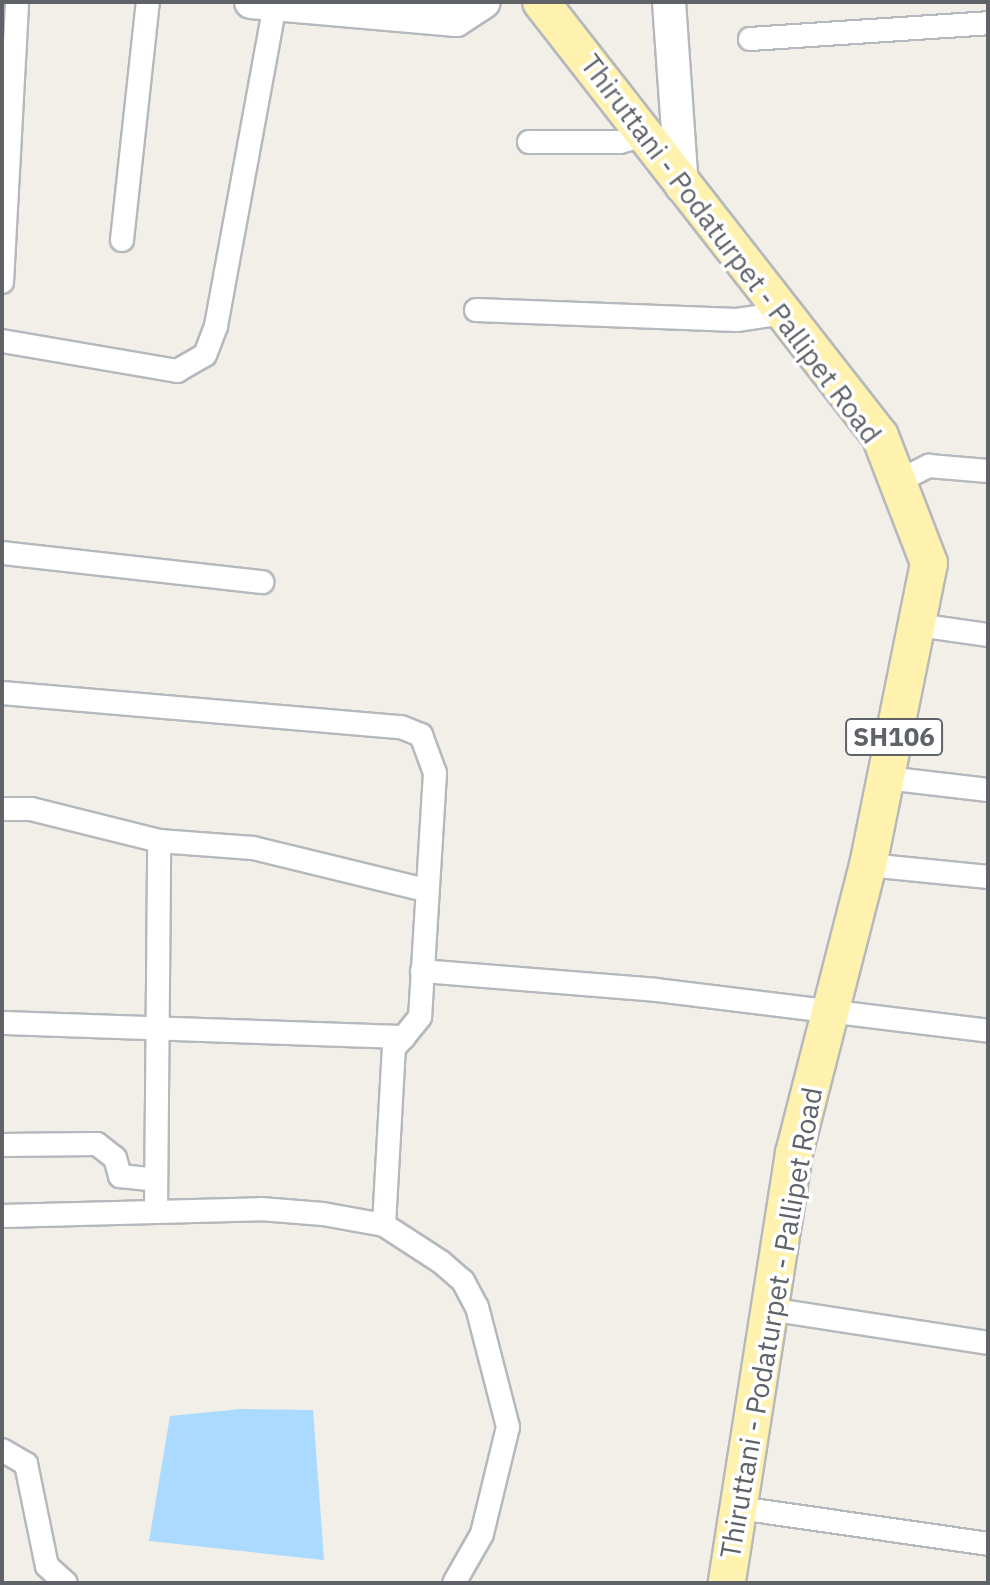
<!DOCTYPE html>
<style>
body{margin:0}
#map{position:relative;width:990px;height:1585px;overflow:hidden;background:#f1efe8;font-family:"IBM Plex Sans",sans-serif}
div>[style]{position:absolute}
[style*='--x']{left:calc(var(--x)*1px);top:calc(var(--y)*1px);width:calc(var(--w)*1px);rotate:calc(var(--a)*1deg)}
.water>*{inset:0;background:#aadaff}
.roads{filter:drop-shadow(2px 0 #b5b8bc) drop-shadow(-2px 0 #b5b8bc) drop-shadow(0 2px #b5b8bc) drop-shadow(0 -2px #b5b8bc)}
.street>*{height:22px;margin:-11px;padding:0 11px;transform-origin:11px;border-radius:11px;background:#fff}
.secondary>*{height:32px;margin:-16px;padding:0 16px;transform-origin:16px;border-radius:16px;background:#fff}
.primary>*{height:36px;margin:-18px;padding:0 18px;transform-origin:18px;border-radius:18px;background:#fff2af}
span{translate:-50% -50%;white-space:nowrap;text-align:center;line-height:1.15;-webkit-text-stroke:7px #fff;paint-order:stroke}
.shield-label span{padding:2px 6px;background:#fff;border:2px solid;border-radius:6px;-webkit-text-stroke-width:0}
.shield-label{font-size:26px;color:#5f6368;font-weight:700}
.street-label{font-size:28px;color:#5f6368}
.frame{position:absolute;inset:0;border:4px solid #5f6368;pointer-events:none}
</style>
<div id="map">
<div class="water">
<i style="clip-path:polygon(241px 1409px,313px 1410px,324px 1560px,149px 1541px,170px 1416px)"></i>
</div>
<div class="roads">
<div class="street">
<i style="--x:750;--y:39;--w:239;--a:-3.8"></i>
<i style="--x:529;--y:142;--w:91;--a:0"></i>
<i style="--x:620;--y:142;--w:26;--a:-16"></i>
<i style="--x:122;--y:240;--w:239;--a:-83.8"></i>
<i style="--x:2;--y:282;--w:280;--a:-86.9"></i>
<i style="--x:476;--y:310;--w:261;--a:2.2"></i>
<i style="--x:737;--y:320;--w:48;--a:-8.5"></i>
<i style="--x:2;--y:341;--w:178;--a:9.7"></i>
<i style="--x:177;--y:371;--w:32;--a:-30"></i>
<i style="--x:205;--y:355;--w:31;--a:-69"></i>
<i style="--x:216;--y:326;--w:327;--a:-79.6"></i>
<i style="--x:897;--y:482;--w:36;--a:-27"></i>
<i style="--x:929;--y:466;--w:59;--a:4.8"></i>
<i style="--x:2;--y:553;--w:262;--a:6.4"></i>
<i style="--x:917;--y:625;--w:72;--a:8"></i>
<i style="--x:2;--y:693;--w:400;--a:4.9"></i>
<i style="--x:401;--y:727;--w:22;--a:22"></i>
<i style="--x:421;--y:735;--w:40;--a:69.8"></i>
<i style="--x:435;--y:773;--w:244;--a:93.5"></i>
<i style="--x:420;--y:1017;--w:26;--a:129"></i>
<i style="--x:404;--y:1037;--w:402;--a:-178"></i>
<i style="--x:886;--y:778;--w:103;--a:6.7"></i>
<i style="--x:2;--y:809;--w:29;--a:0"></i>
<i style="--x:31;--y:809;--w:132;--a:14"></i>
<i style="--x:159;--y:841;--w:94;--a:4.3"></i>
<i style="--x:253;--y:848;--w:177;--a:13.7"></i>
<i style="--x:868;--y:865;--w:121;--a:5.7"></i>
<i style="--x:422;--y:971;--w:235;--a:4.6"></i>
<i style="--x:656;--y:990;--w:335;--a:7"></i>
<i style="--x:2;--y:1145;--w:95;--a:-0.6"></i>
<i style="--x:97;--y:1144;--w:23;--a:38"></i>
<i style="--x:115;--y:1158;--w:19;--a:74"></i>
<i style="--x:120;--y:1176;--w:36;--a:6"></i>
<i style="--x:156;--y:1210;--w:369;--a:-89.5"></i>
<i style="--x:2;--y:1216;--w:259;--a:-1.5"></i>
<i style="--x:261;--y:1209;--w:62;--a:4.6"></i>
<i style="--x:323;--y:1214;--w:62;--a:10.2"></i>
<i style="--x:384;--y:1225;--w:68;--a:33"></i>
<i style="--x:441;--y:1262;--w:29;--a:41"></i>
<i style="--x:463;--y:1281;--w:30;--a:62"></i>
<i style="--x:477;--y:1307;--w:124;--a:75.5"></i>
<i style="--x:508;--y:1427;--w:110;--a:103.7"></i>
<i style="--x:482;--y:1534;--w:56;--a:119.7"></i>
<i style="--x:384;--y:1225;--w:177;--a:-86.8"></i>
<i style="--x:394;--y:1048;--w:15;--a:-48"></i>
<i style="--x:769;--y:1309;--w:222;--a:8.8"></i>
<i style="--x:2;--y:1450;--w:28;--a:30"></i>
<i style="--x:26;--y:1464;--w:104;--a:78.4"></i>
<i style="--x:47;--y:1566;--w:25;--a:42"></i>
<i style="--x:739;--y:1508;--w:252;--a:8.2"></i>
</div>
<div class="secondary">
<i style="--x:251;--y:2;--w:206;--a:5"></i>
<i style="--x:456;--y:20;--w:33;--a:-33"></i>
<i style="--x:669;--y:2;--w:185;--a:86"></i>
</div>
<div class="primary">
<i style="--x:541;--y:2;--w:551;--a:52.01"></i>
<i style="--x:880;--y:436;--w:136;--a:68.9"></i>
<i style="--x:929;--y:563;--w:308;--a:101.4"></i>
<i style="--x:868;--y:865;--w:297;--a:104.4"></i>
<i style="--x:794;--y:1153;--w:435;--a:98.9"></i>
</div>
</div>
<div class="shield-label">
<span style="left:894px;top:737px">SH106</span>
</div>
<div class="street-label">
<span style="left:731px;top:249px;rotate:53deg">Thiruttani - Podaturpet - Pallipet Road</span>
<span style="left:771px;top:1323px;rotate:-80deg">Thiruttani - Podaturpet - Pallipet Road</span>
</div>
<div class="frame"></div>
</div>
